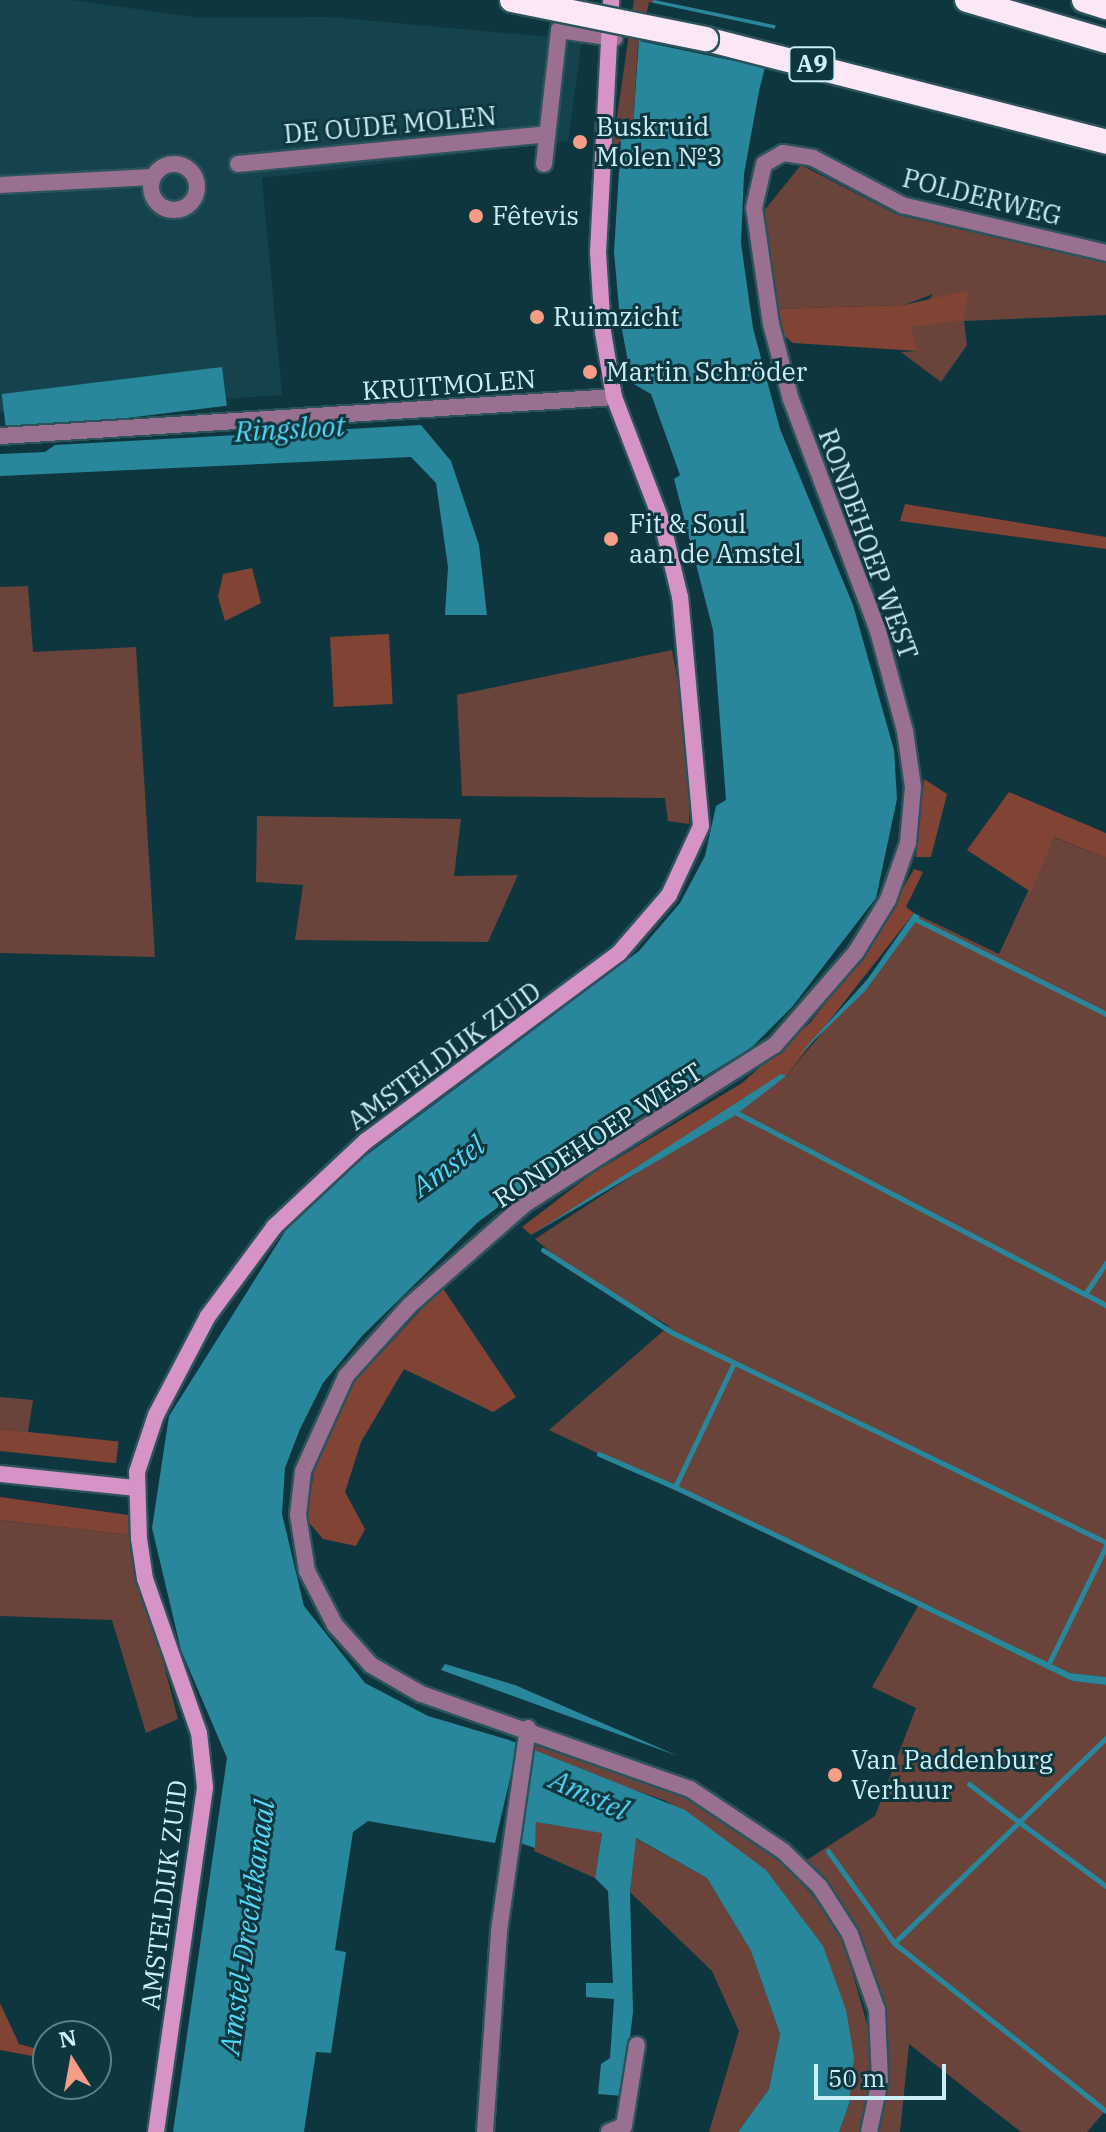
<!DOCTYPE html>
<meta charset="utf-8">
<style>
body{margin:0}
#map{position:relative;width:1106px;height:2132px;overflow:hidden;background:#0e363e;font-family:"IBM Plex Serif",serif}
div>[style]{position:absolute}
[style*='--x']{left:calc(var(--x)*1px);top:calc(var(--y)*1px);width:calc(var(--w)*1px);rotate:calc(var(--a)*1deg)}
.built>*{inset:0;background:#15434d}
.green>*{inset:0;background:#6a443b}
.forest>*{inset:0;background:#814333;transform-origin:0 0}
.water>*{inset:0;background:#28879b;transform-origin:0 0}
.pier>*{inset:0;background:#0e363e;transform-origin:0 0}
.stream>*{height:5px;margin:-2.5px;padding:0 2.5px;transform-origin:2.5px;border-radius:2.5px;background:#28879b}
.roads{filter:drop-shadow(2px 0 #2c535c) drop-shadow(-2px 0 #2c535c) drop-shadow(0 2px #2c535c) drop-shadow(0 -2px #2c535c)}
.street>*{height:16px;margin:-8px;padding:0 8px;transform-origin:8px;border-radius:8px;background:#99708f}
.street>.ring{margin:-8px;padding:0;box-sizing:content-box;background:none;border:16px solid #99708f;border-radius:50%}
.secondary>*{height:16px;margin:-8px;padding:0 8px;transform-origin:8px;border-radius:8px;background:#d593c6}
.highway>*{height:24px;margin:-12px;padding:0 12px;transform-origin:12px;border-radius:12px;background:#fce7f6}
.bridges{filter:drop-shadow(2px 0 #2c535c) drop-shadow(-2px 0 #2c535c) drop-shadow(0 2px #2c535c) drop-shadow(0 -2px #2c535c)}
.highway-bridge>*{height:24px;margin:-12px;padding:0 12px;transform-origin:12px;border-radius:12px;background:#fce7f6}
.dots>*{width:22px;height:22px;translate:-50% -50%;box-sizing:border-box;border:4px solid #0e363e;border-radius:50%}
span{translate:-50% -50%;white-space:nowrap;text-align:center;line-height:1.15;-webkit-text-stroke:6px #0e363e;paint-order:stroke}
.shield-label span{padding:2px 6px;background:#0e363e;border:2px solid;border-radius:6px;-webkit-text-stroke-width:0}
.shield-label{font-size:24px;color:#cbeef7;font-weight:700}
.street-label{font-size:26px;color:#cbeef7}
.poi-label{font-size:26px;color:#cbeef7}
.left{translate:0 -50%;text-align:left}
.water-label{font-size:28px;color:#55d9f6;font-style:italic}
.north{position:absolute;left:32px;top:2020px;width:80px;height:80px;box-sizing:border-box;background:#0e363e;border:2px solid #5a8088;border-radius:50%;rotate:349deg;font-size:22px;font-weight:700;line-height:32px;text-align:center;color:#cbeef7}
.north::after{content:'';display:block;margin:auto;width:28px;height:36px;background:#f49e88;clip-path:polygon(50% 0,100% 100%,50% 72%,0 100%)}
.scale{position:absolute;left:814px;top:2064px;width:132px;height:36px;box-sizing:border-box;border:4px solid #cbeef7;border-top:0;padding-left:10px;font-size:24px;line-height:28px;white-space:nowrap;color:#cbeef7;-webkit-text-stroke:6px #0e363e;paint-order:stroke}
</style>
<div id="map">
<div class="built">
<i style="clip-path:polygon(0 0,72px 0,200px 18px,330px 17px,582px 40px,568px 141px,262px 178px,282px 395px,0 413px)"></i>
</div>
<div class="green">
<i style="clip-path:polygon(634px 0,654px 0,638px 44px,633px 127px,612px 151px)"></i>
<i style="clip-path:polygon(801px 165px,898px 215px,1106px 263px,1106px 315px,964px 321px,967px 345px,941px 382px,901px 352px,918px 351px,909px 327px,933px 294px,904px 305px,773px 309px,763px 212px)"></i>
<i style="clip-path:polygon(28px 586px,33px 652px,136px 647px,155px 957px,0 953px,0 587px)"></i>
<i style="clip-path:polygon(672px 650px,691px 753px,689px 824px,668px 821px,665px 798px,462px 796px,457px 695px)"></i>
<i style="clip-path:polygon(257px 816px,461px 819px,454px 876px,518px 875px,488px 942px,295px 940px,303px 885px,256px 882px)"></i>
<i style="clip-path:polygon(1053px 837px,1106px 858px,1106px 1677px,1070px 1673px,919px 1606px,1072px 1681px,1106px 1685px,1106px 2110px,1087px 2132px,1021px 2132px,909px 2044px,900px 2132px,877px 2132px,888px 2075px,882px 2023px,854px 1937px,807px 1860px,875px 1816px,916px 1708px,872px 1687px,918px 1606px,549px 1430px,669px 1326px,579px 1276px,535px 1239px,786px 1076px,920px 916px,999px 954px)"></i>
<i style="clip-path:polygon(0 1397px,33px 1400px,28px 1432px,0 1429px)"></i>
<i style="clip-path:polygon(0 1520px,130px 1535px,178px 1719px,146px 1733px,112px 1620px,0 1616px)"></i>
<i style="clip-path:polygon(536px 1742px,682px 1792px,781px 1861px,820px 1904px,845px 1946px,870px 2035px,872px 2081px,862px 2132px,839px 2132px,849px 2104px,712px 1831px,666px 1801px,531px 1754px)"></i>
<i style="clip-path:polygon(536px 1822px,602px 1832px,595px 1878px,534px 1851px)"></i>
<i style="clip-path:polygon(635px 1838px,707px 1878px,751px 1951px,780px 2034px,769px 2089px,738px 2132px,709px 2132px,739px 2031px,712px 1971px,630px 1892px)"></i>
</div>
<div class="forest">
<i style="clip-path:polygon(969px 290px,964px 320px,910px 327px,918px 351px,793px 343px,777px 330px,773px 309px,904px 305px)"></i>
<i style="clip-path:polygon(905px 504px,1106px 537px,1106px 549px,900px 521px)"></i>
<i style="clip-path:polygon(252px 568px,261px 603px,225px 621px,218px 597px,223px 574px)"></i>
<i style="left:389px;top:634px;width:70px;height:59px;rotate:87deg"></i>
<i style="clip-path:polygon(924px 779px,947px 794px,931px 857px,916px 857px)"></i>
<i style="clip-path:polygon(1009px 792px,1106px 833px,1106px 858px,1054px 837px,1031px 892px,967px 850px)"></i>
<i style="clip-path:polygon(914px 869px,923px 872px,906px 907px,914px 913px,786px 1076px,531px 1235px,522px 1227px,590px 1175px,742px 1083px,810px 1023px,870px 947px)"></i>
<i style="clip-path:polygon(442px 1287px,516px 1397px,493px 1412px,404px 1369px,361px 1442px,345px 1492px,365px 1529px,356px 1546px,323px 1539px,306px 1519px,320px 1437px,347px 1390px)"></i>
<i style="left:0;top:1429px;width:119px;height:22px;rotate:6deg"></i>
<i style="clip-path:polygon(0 1497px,128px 1515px,130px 1535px,0 1520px)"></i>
<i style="clip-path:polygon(0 2003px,19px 2044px,48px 2052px,48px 2059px,0 2050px)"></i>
</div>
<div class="water">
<i style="clip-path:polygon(654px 0,790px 0,776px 24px,759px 91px,744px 174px,741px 243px,753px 328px,780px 429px,853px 605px,894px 750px,897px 799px,876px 898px,792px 1007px,751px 1048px,538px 1177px,477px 1223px,362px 1336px,323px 1383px,300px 1429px,285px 1468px,282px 1514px,304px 1606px,365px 1683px,428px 1716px,509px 1740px,685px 1810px,766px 1870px,823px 1946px,846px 2010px,854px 2057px,849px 2104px,839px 2132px,738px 2132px,769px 2089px,780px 2034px,751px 1951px,707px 1878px,636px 1838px,630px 1892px,633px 2012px,623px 2096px,598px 2094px,601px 2064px,610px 2058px,614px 1999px,586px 1997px,586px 1983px,613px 1983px,608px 1891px,595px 1878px,602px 1833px,536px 1822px,535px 1848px,520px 1843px,525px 1773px,512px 1770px,495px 1843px,368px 1821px,353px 1832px,335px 1950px,346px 1952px,331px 2053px,316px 2052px,304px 2132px,173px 2132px,227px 1758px,181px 1650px,152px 1528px,169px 1416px,291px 1222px,344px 1172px,639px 951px,680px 903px,705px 856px,716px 806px,726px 800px,713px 630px,674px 479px,680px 475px,651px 394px,632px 383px,620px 319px,614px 252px,621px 139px,633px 127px,640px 24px)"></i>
<i style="left:222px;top:367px;width:39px;height:222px;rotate:83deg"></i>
<i style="clip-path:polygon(421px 425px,451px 461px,479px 545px,487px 615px,445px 615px,448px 567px,436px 483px,411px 457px,0 476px,0 454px,45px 452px,55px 445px)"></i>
<i style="clip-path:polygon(914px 913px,920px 916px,865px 991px,795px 1059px,867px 980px)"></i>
<i style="clip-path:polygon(781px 1074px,786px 1076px,734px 1116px,531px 1235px)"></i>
<i style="clip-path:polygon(925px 1604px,1070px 1673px,1106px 1677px,1106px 1685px,1072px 1681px,918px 1606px)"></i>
<i style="clip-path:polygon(445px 1664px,515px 1685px,678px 1756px,441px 1670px)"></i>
</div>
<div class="pier">
<i style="clip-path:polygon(655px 0,794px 0,779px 26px)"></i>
<i style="left:649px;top:2px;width:132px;height:40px;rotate:12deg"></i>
</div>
<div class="stream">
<i style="--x:915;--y:919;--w:213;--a:26.4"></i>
<i style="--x:735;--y:1112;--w:394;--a:27.5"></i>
<i style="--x:1085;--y:1294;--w:37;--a:-56"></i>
<i style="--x:543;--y:1250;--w:152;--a:32.6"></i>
<i style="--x:671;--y:1332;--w:483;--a:25.8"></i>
<i style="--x:1085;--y:1294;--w:24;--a:28"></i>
<i style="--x:599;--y:1454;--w:83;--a:23.5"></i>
<i style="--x:675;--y:1487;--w:137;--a:-64.6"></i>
<i style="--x:675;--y:1487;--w:277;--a:25.5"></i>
<i style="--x:1050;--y:1661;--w:128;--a:-64"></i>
<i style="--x:1106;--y:1738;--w:121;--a:136"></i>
<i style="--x:1019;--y:1822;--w:108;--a:36.3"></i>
<i style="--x:969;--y:1784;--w:63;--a:37.2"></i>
<i style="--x:1019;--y:1822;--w:174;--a:135.9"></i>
<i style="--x:894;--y:1943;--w:270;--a:38.4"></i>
<i style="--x:828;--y:1851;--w:113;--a:54.3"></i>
</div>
<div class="roads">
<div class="street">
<i class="ring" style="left:151px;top:164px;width:30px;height:30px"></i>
<i style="--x:238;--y:164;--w:310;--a:-5.5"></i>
<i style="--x:544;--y:164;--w:135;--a:-83.6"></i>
<i style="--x:559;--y:30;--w:56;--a:8.3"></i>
<i style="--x:0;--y:185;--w:153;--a:-3"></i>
<i style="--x:0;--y:436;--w:615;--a:-3.63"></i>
<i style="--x:485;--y:2132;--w:201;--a:-86"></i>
<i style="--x:499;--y:1931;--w:205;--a:-81.9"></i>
<i style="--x:609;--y:2132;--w:16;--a:-22"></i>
<i style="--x:624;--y:2126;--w:82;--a:-80.9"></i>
<i style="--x:869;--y:2132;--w:53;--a:-78.1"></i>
<i style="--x:880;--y:2080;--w:70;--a:-92.5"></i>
<i style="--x:877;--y:2010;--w:81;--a:-109.6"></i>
<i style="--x:850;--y:1934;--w:56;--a:-122.6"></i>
<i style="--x:820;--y:1887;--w:52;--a:-135.8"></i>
<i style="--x:783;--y:1851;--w:112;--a:-146.3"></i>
<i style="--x:690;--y:1789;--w:285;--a:-160.5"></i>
<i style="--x:421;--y:1694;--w:58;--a:-149.9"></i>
<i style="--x:371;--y:1665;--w:54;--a:-132"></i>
<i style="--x:335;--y:1625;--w:61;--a:-117.4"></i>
<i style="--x:307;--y:1571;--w:57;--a:-99.1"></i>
<i style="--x:298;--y:1515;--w:44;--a:-83.5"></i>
<i style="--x:303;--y:1471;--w:104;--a:-65.6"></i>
<i style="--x:346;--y:1376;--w:96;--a:-48"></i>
<i style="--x:410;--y:1305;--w:153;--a:-41.3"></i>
<i style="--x:525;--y:1204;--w:296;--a:-32.5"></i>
<i style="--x:775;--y:1045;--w:123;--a:-48.9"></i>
<i style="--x:856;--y:952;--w:61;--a:-58.4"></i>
<i style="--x:888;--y:900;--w:60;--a:-70.7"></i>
<i style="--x:908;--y:843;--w:56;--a:-84.9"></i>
<i style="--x:913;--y:787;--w:57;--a:-98.1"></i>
<i style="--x:905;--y:731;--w:104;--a:-105.1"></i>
<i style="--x:878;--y:631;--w:247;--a:-110.6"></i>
<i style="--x:791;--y:400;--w:79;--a:-104.7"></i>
<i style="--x:771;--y:324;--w:117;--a:-98.3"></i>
<i style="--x:754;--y:208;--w:45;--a:-77.2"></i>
<i style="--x:764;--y:164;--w:22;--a:-30"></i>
<i style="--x:783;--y:153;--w:30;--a:9"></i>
<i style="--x:813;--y:158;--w:101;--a:27.8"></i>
<i style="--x:902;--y:205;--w:210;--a:13.2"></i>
</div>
<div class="secondary">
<i style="--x:0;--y:1474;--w:137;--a:5.9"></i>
<i style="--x:156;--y:2132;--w:348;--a:-81.9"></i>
<i style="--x:205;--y:1787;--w:54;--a:-96.3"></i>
<i style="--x:199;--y:1733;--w:163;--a:-109.3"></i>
<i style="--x:145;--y:1579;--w:40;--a:-98.5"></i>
<i style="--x:139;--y:1539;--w:67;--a:-91.7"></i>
<i style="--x:137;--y:1472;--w:60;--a:-71.6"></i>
<i style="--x:156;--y:1415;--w:112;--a:-62.3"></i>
<i style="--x:208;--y:1316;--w:111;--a:-53.4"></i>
<i style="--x:274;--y:1227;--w:126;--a:-43.1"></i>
<i style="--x:366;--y:1141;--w:315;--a:-36.6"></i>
<i style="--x:619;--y:953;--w:77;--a:-49.2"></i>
<i style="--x:669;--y:895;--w:76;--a:-65.1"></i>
<i style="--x:701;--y:826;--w:230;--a:-95.2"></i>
<i style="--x:680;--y:597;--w:77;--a:-103.5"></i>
<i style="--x:662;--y:522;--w:134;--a:-111"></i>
<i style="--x:614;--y:397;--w:66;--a:-99.6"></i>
<i style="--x:603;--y:332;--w:80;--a:-93.6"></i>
<i style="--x:598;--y:252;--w:252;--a:-87"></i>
</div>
<div class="highway">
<i style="--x:967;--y:0;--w:145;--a:16.4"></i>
<i style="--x:1084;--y:0;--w:23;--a:18"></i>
<i style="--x:706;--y:39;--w:413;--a:14.4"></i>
</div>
</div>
<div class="bridges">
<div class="highway-bridge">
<i style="--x:512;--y:0;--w:198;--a:11.4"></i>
</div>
</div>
<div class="dots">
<i style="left:580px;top:142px;background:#f49e88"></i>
<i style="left:476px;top:216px;background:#f49e88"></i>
<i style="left:537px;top:317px;background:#f49e88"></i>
<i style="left:590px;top:372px;background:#f49e88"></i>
<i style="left:611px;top:539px;background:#f49e88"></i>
<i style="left:835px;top:1775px;background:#f49e88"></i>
</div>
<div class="shield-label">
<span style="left:812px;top:64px">A9</span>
</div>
<div class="street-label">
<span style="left:390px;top:125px;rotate:-5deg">DE OUDE MOLEN</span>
<span style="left:982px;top:197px;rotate:14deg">POLDERWEG</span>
<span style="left:449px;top:385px;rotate:-4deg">KRUITMOLEN</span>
<span style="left:868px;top:544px;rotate:70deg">RONDEHOEP WEST</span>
<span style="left:444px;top:1056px;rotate:-36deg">AMSTELDIJK ZUID</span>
<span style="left:598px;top:1135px;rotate:-33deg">RONDEHOEP WEST</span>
<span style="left:164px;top:1895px;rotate:-83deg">AMSTELDIJK ZUID</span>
</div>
<div class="poi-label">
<span class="left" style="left:596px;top:142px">Buskruid<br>Molen №3</span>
<span class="left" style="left:492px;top:216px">Fêtevis</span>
<span class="left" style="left:553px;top:317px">Ruimzicht</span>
<span class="left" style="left:606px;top:372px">Martin Schröder</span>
<span class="left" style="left:629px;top:539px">Fit &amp; Soul<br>aan de Amstel</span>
<span class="left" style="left:851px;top:1775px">Van Paddenburg<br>Verhuur</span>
</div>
<div class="water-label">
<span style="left:290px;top:429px;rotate:-3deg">Ringsloot</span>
<span style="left:448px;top:1166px;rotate:-36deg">Amstel</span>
<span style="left:589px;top:1795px;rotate:25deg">Amstel</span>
<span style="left:247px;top:1927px;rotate:-82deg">Amstel-Drechtkanaal</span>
</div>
<div class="north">N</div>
<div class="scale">50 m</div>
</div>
